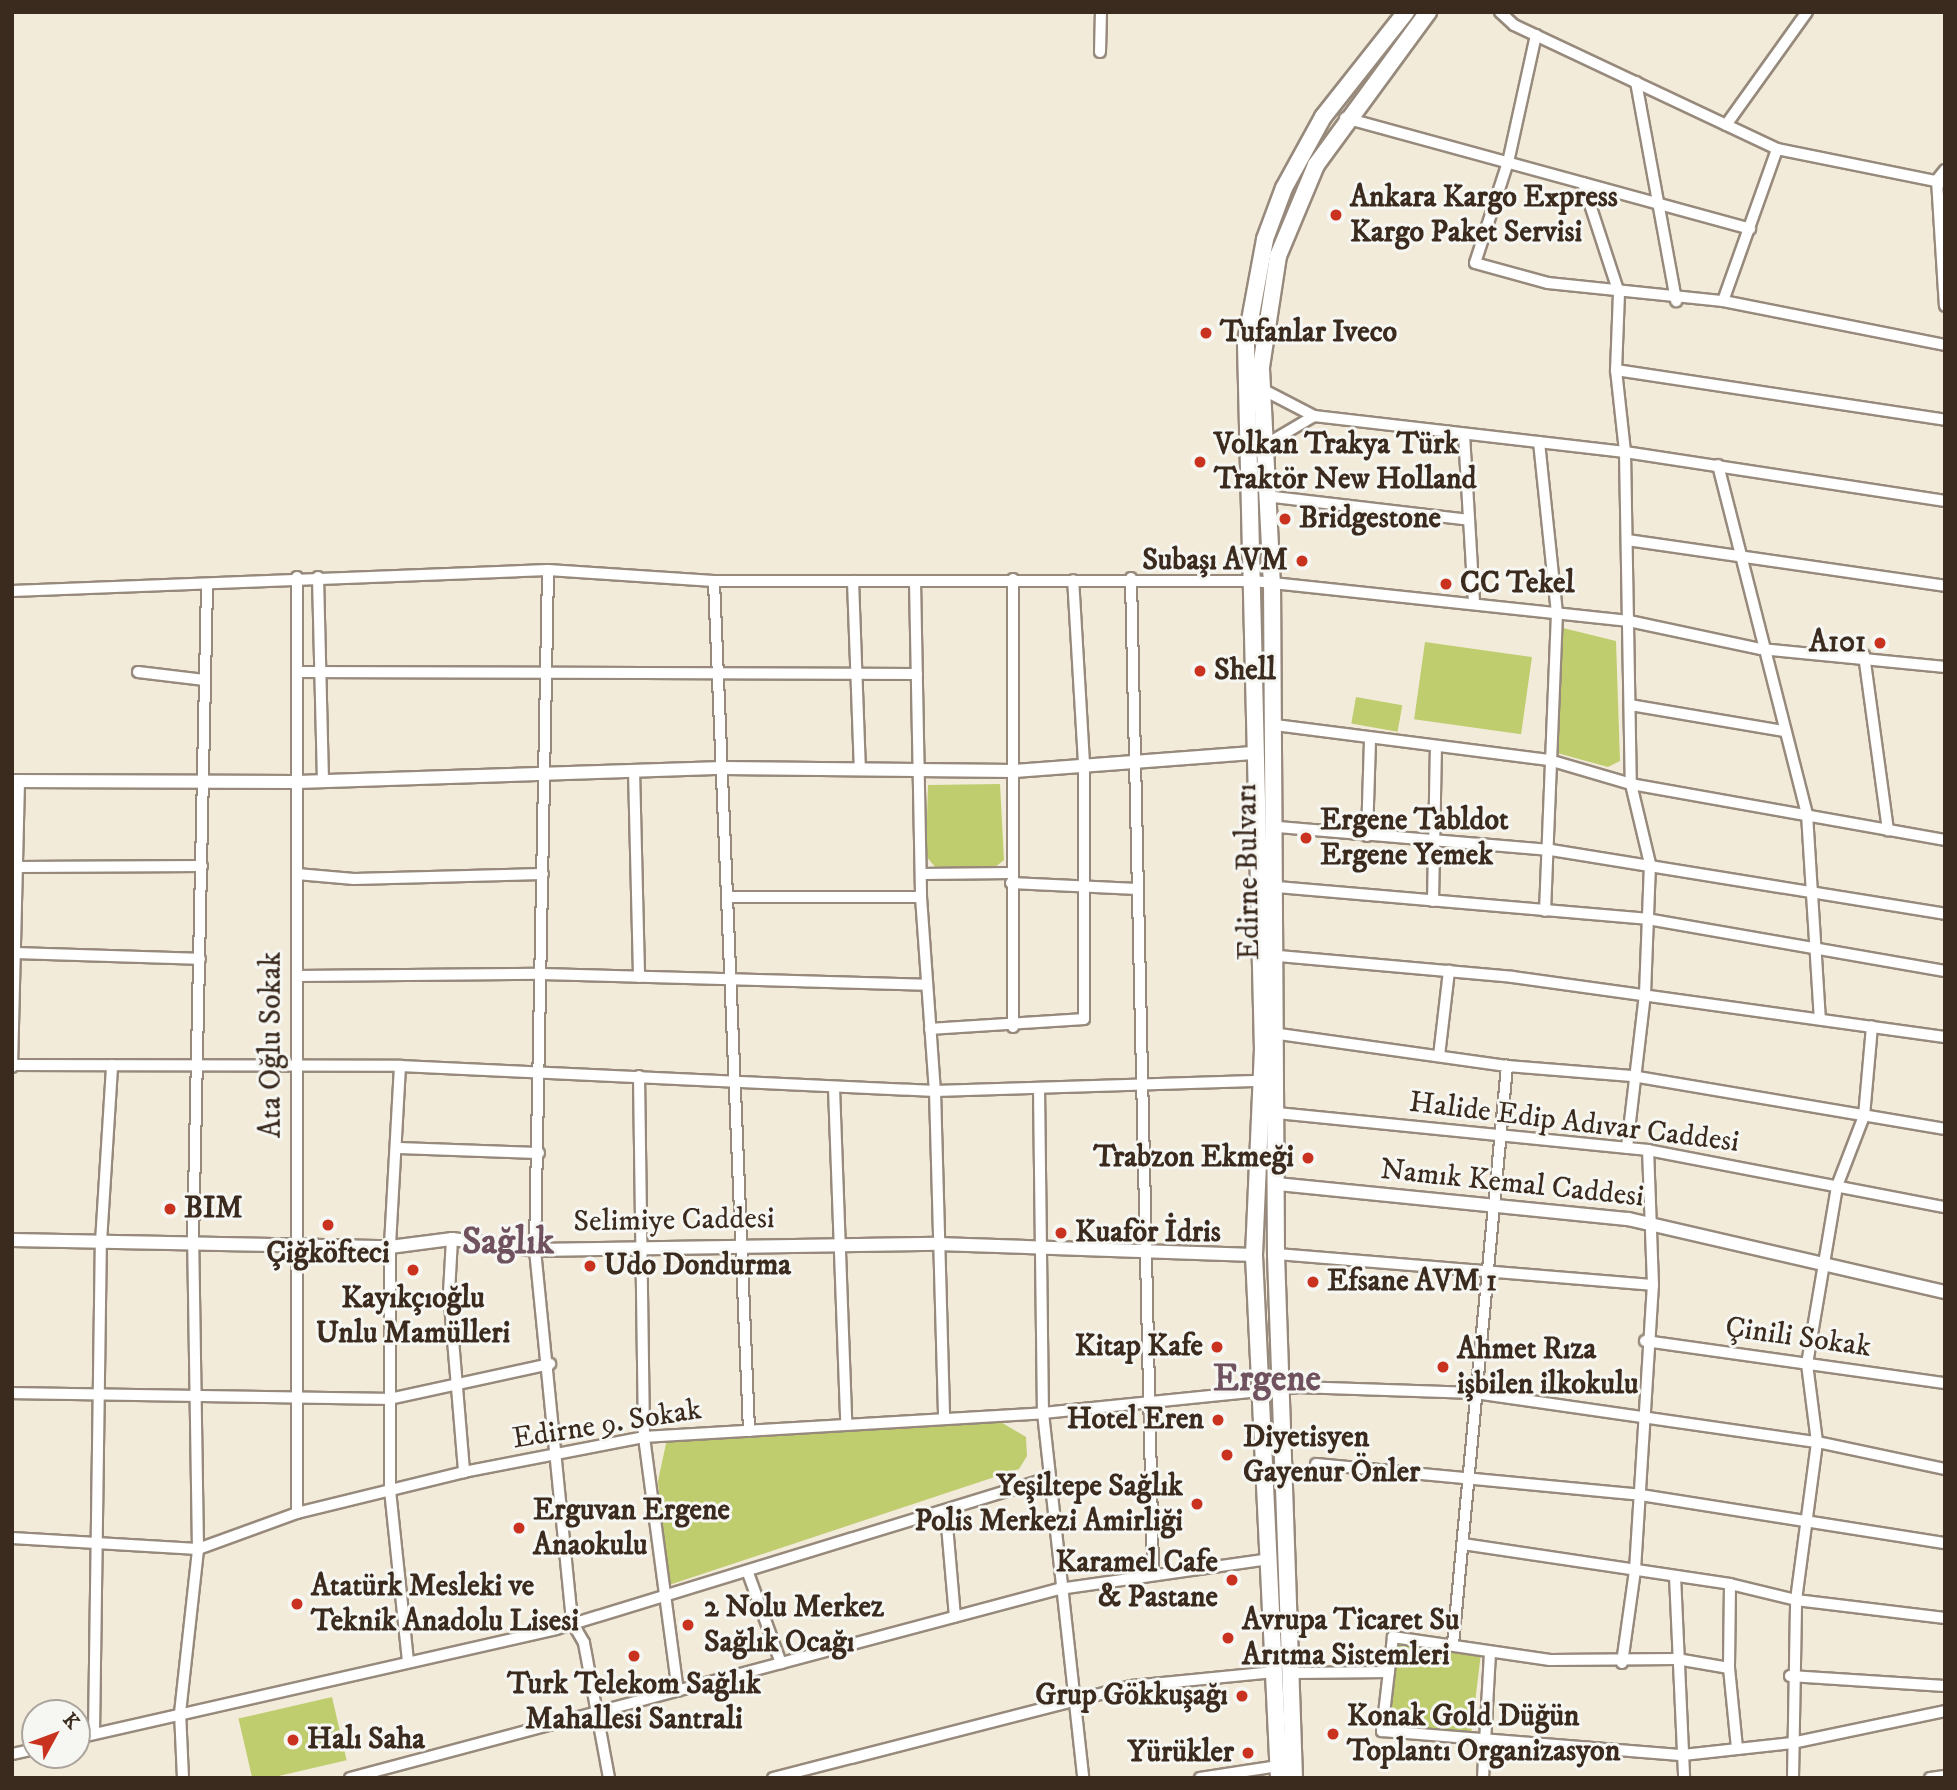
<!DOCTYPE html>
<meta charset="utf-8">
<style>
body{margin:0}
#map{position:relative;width:1957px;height:1790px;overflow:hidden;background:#f3ebda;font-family:"IM FELL DW Pica",serif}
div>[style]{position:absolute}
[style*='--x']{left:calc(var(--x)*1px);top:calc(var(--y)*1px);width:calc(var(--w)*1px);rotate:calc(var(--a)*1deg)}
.green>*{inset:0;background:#bfcd6e;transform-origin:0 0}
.roads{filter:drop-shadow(2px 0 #978a7c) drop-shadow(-2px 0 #978a7c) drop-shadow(0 2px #978a7c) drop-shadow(0 -2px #978a7c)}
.minor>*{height:10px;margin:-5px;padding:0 5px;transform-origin:5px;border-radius:5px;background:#fff}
.tertiary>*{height:12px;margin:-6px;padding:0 6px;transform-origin:6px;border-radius:6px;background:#fff}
.trunk>*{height:16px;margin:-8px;padding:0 8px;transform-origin:8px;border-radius:8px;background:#fff}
.dots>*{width:19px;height:19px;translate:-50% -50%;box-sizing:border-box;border:4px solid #f6f6f2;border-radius:50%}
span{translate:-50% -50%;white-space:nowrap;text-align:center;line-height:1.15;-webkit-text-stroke:6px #f6f6f2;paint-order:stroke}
.poi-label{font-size:30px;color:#3b2a1e;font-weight:700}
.left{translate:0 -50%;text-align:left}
.right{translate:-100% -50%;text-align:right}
.street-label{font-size:30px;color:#3b2a1e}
.district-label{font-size:37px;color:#70525f;font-weight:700}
.frame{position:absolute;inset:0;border:14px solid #3b2a1e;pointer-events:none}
.north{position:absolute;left:21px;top:1699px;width:70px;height:70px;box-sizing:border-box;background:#f6f6f2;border:2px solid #aba49d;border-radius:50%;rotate:49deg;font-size:19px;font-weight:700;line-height:28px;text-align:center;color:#3b2a1e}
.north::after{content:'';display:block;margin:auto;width:24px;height:32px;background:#c8321e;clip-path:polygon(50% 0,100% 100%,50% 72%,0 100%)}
</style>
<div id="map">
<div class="green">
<i style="clip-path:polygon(1563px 628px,1616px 641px,1620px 761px,1608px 767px,1557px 753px)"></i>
<i style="left:1425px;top:642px;width:108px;height:78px;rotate:8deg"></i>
<i style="left:1356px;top:697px;width:47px;height:27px;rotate:10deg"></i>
<i style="clip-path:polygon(1000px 784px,1004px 860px,994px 868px,936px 868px,926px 856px,928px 785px)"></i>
<i style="clip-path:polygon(999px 1421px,1026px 1437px,1027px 1456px,1019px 1469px,666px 1586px,658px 1481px,667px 1439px)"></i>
<i style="left:1393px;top:1640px;width:89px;height:85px;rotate:7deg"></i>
<i style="left:332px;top:1697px;width:65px;height:96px;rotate:77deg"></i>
</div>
<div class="roads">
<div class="minor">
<i style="--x:1500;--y:12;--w:19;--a:43"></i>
<i style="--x:1514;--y:25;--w:291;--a:25.2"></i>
<i style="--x:1777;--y:149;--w:171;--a:11.4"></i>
<i style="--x:1536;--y:35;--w:130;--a:102.4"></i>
<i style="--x:1508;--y:162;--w:106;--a:108.1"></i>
<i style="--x:1475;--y:263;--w:76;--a:15.3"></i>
<i style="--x:1548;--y:283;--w:176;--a:5.9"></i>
<i style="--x:1723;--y:301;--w:226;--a:11.2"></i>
<i style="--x:1100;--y:52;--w:40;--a:-88.6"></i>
<i style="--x:1636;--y:82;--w:223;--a:79.6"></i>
<i style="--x:1345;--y:118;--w:420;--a:15.3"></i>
<i style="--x:1726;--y:125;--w:139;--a:-54.4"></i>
<i style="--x:1945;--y:170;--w:13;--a:129"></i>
<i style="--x:1937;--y:180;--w:126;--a:86.4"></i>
<i style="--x:1583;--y:183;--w:116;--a:71.9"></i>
<i style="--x:1619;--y:293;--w:77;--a:92.2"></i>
<i style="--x:1616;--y:370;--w:82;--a:83.7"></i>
<i style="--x:1625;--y:452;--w:332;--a:89"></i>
<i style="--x:1631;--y:784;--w:82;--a:76.6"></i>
<i style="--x:1650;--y:864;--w:130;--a:92.2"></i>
<i style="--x:1645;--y:994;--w:155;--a:96.7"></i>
<i style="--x:1723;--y:301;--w:161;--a:-70.4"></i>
<i style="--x:1616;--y:370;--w:333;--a:8.6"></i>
<i style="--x:1262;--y:389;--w:59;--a:27.4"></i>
<i style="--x:1314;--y:416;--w:313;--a:6.6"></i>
<i style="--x:1625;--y:452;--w:324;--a:8.7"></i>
<i style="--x:1464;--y:434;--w:169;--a:86.6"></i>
<i style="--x:1539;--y:442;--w:172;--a:84"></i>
<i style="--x:1557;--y:613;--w:298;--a:92.3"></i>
<i style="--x:1265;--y:445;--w:57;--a:-30.6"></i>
<i style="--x:1718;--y:465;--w:360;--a:75.7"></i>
<i style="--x:1807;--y:814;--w:204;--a:86.4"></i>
<i style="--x:1266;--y:496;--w:204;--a:6.7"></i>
<i style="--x:1627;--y:540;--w:321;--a:8.2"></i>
<i style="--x:548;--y:570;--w:680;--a:91.1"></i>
<i style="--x:535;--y:1250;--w:374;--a:84.3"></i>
<i style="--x:572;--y:1622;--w:24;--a:60"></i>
<i style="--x:584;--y:1643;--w:137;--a:79.5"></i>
<i style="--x:318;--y:577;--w:203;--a:88.6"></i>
<i style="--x:1131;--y:578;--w:994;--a:88.73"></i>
<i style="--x:1013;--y:579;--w:448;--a:90"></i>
<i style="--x:714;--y:581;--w:851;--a:87.64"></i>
<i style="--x:853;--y:581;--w:189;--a:87.9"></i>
<i style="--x:915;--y:581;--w:316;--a:88.9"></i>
<i style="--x:921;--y:897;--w:195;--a:85.9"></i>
<i style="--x:935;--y:1091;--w:325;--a:88.4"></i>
<i style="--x:12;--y:591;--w:536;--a:-2.24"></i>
<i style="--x:548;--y:570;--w:166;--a:3.8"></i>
<i style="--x:714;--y:581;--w:540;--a:0"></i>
<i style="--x:1254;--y:581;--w:377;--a:6.1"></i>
<i style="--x:1629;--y:621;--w:135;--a:12"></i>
<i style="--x:1761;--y:649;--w:185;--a:5.6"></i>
<i style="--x:1864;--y:655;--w:177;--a:82.2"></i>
<i style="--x:138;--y:672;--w:67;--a:6.8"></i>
<i style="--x:297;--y:672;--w:620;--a:0.18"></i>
<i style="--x:1630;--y:705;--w:156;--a:9.6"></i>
<i style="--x:1275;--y:725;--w:276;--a:7.3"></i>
<i style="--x:1549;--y:760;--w:85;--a:16.3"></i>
<i style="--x:1631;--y:784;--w:319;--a:10.1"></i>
<i style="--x:634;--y:770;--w:207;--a:88.6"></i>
<i style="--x:1277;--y:827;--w:275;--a:4.8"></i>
<i style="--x:1551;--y:850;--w:399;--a:9.2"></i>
<i style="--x:1367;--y:836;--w:97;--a:-88.2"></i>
<i style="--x:18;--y:867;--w:184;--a:-0.3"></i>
<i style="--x:297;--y:874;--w:57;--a:5"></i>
<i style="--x:354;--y:879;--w:189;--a:-1.5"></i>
<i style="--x:921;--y:874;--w:91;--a:-0.6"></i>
<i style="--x:1011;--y:883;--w:126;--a:2.7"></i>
<i style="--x:1277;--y:887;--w:371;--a:4.9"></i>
<i style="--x:1647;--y:919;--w:303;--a:9.9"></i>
<i style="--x:729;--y:897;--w:192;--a:0"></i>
<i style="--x:1433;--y:901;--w:151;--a:-88.9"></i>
<i style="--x:12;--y:953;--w:188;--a:1.8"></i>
<i style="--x:1278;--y:956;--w:235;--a:5.1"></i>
<i style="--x:1512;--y:977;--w:437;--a:7.9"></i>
<i style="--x:297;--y:976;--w:245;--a:-0.5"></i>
<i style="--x:542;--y:974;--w:384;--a:1.6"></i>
<i style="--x:930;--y:1029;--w:154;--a:-3.7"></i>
<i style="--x:1084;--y:1019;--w:256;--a:-90"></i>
<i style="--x:1084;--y:763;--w:183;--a:-93.4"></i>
<i style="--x:1279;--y:1034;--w:230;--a:8"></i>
<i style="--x:1507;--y:1066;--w:125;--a:4.6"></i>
<i style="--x:1632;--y:1076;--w:317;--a:9.6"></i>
<i style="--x:1439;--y:1056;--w:86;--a:-83.3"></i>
<i style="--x:12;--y:1065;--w:388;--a:0.1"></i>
<i style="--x:400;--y:1066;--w:536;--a:2.68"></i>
<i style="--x:935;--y:1091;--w:327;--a:-1.8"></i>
<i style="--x:400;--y:1066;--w:181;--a:93.2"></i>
<i style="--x:390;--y:1247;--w:243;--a:90"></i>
<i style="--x:390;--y:1490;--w:173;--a:84"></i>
<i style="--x:12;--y:1067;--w:286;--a:-88.6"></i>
<i style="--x:639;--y:1076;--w:361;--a:89.2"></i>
<i style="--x:644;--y:1437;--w:256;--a:82.4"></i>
<i style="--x:834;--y:1088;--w:334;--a:87.9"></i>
<i style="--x:1039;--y:1088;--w:325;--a:89.3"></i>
<i style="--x:1043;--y:1413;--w:367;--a:83.7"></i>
<i style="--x:1277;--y:1113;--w:373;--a:5.7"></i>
<i style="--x:1648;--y:1150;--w:302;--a:10.9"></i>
<i style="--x:397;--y:1148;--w:142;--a:2"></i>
<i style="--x:452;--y:1239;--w:53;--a:93.2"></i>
<i style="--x:449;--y:1292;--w:181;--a:85.2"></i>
<i style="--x:1276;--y:1254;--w:378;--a:4.7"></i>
<i style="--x:1645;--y:1341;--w:303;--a:8"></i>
<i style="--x:12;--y:1393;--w:377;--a:0.9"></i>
<i style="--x:389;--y:1399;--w:165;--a:-12.3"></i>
<i style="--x:1316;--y:1464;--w:326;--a:5.4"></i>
<i style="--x:1641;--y:1495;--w:308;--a:9"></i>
<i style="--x:297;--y:1513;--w:936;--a:-90"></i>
<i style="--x:946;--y:1514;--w:103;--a:85"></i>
<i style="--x:12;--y:1538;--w:186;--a:3.4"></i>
<i style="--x:198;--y:1549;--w:105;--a:-20"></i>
<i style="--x:297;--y:1513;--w:172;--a:-13.8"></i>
<i style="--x:464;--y:1472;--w:183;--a:-11"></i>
<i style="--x:644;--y:1437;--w:400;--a:-3.4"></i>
<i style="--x:1043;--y:1413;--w:255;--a:-5.8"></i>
<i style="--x:1297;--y:1387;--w:178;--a:1.9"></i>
<i style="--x:1475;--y:1393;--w:345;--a:8.2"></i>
<i style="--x:1817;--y:1442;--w:131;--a:11.9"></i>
<i style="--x:1463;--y:1544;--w:270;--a:8.5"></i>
<i style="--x:1730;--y:1584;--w:68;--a:13.6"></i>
<i style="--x:1796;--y:1600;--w:150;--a:6.9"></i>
<i style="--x:748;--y:1573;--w:96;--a:69.9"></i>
<i style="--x:1675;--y:1576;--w:202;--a:87.4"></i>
<i style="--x:1730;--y:1584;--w:84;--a:90.7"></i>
<i style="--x:1729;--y:1668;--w:80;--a:84.3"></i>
<i style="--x:1453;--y:1644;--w:581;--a:-84.66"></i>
<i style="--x:1622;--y:1663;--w:94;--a:-82"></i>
<i style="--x:1635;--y:1570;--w:286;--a:-86.4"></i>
<i style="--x:1653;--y:1285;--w:135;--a:-92.1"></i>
<i style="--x:1729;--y:1668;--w:53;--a:-170.2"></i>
<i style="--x:1677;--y:1659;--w:127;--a:179.5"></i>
<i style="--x:1550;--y:1660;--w:159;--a:-171.7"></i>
<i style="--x:1393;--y:1637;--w:95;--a:96.7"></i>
<i style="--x:1382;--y:1731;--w:302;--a:4.6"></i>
<i style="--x:1683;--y:1755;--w:110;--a:-6.3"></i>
<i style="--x:1792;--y:1743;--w:156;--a:-11.8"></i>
<i style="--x:1294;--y:1673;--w:95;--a:-0.6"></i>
<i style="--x:1790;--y:1676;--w:155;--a:3.7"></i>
<i style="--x:94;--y:1734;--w:492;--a:-89.2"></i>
<i style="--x:101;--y:1242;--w:177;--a:-86.4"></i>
<i style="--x:77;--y:1738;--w:491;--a:-12.8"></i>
<i style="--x:556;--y:1629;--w:516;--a:-17.03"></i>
<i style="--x:12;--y:1754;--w:24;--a:-12"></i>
<i style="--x:183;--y:1778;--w:65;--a:-92.6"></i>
<i style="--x:180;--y:1713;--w:165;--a:-83.7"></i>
<i style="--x:198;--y:1549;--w:306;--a:-90.9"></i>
<i style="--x:193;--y:1243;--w:658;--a:-88.78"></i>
<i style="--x:350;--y:1778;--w:734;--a:-14.93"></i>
<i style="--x:1059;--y:1589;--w:214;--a:-8.1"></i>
<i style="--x:773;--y:1778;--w:371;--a:-14.4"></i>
<i style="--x:1132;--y:1686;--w:143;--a:-5.6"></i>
<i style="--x:1200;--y:1778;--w:79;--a:-8.7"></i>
<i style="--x:1483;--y:1778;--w:126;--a:-86.8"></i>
<i style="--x:1793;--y:1778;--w:178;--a:-89"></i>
<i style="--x:1796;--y:1600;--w:159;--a:-82.4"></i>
<i style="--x:1817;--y:1442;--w:79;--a:-97.3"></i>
<i style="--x:1807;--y:1364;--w:181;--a:-80.4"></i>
<i style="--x:1837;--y:1186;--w:75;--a:-68.9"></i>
<i style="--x:1864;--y:1116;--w:90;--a:-84.9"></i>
<i style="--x:1930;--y:1778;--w:15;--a:-8"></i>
</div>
<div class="tertiary">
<i style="--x:12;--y:781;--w:285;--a:0.2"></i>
<i style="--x:297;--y:782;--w:426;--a:-1.9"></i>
<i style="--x:723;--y:768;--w:291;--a:0.6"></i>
<i style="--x:1014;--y:771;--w:243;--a:-4.3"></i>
<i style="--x:1277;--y:1184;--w:353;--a:5.7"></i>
<i style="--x:1628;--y:1219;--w:325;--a:13"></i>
<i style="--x:12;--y:1240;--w:378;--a:1.1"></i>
<i style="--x:390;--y:1247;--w:63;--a:-7.4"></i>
<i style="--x:452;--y:1239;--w:84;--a:7.5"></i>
<i style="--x:535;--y:1250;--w:403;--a:-0.9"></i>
<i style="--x:938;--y:1244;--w:316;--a:2"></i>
</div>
<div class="trunk">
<i style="--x:1279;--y:1778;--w:524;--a:-92.74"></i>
<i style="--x:1254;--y:1255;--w:205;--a:-87.5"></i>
<i style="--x:1263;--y:1050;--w:708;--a:-91.38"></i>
<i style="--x:1246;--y:342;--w:105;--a:-79.5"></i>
<i style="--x:1265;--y:239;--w:54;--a:-69.6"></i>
<i style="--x:1284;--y:188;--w:81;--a:-61.2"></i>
<i style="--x:1323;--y:117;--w:134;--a:-51.7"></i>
<i style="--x:1294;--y:1778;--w:524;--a:-91.97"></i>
<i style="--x:1276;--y:1254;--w:668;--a:-90.34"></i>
<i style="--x:1272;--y:586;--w:219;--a:-92.9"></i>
<i style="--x:1261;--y:367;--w:112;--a:-81.3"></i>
<i style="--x:1278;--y:256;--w:99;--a:-67.3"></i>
<i style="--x:1316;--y:165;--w:190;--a:-53.8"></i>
</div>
</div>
<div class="dots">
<i style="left:1336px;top:215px;background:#c8321e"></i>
<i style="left:1206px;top:333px;background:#c8321e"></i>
<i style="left:1200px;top:462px;background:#c8321e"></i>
<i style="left:1285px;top:519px;background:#c8321e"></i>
<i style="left:1302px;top:561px;background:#c8321e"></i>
<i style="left:1446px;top:584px;background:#c8321e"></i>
<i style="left:1880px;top:643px;background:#c8321e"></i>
<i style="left:1200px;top:671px;background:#c8321e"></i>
<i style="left:1306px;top:838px;background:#c8321e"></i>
<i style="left:1308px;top:1158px;background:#c8321e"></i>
<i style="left:170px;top:1209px;background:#c8321e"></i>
<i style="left:328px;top:1225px;background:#c8321e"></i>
<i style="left:1061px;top:1233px;background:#c8321e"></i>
<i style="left:590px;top:1266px;background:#c8321e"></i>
<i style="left:413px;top:1270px;background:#c8321e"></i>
<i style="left:1313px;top:1282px;background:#c8321e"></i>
<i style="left:1217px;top:1347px;background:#c8321e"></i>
<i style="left:1443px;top:1367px;background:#c8321e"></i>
<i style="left:1218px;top:1420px;background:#c8321e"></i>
<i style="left:1227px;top:1455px;background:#c8321e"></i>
<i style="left:1197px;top:1504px;background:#c8321e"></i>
<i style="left:519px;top:1528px;background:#c8321e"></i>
<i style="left:1232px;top:1580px;background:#c8321e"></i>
<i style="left:297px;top:1604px;background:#c8321e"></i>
<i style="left:688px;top:1625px;background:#c8321e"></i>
<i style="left:1228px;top:1638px;background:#c8321e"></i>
<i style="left:634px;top:1656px;background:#c8321e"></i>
<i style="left:1242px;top:1696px;background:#c8321e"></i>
<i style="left:1333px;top:1734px;background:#c8321e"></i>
<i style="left:293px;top:1740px;background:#c8321e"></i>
<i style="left:1248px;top:1753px;background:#c8321e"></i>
</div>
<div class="poi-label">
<span class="left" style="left:1350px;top:215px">Ankara Kargo Express<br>Kargo Paket Servisi</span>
<span class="left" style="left:1220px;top:333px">Tufanlar Iveco</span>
<span class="left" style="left:1214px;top:462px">Volkan Trakya Türk<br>Traktör New Holland</span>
<span class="left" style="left:1299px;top:519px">Bridgestone</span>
<span class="right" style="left:1288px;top:561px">Subaşı AVM</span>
<span class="left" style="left:1460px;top:584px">CC Tekel</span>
<span class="right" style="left:1866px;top:643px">A101</span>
<span class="left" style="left:1214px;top:671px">Shell</span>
<span class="left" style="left:1320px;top:838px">Ergene Tabldot<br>Ergene Yemek</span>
<span class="right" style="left:1294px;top:1158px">Trabzon Ekmeği</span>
<span class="left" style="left:184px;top:1209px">BIM</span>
<span class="left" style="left:1075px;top:1233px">Kuaför İdris</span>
<span style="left:328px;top:1254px">Çiğköfteci</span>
<span class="left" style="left:604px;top:1266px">Udo Dondurma</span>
<span class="left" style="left:1327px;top:1282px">Efsane AVM 1</span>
<span style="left:413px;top:1316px">Kayıkçıoğlu<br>Unlu Mamülleri</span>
<span class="right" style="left:1203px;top:1347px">Kitap Kafe</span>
<span class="left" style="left:1457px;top:1367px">Ahmet Rıza<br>işbilen ilkokulu</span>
<span class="right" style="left:1204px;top:1420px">Hotel Eren</span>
<span class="left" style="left:1243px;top:1455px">Diyetisyen<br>Gayenur Önler</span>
<span class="right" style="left:1183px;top:1504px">Yeşiltepe Sağlık<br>Polis Merkezi Amirliği</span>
<span class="left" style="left:533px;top:1528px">Erguvan Ergene<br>Anaokulu</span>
<span class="right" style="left:1218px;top:1580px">Karamel Cafe<br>&amp; Pastane</span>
<span class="left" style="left:311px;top:1604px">Atatürk Mesleki ve<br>Teknik Anadolu Lisesi</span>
<span class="left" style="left:704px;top:1625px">2 Nolu Merkez<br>Sağlık Ocağı</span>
<span class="left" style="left:1242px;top:1638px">Avrupa Ticaret Su<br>Arıtma Sistemleri</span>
<span style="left:634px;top:1702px">Turk Telekom Sağlık<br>Mahallesi Santrali</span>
<span class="right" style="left:1228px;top:1696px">Grup Gökkuşağı</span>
<span class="left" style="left:1347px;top:1734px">Konak Gold Düğün<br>Toplantı Organizasyon</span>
<span class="left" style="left:307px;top:1740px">Halı Saha</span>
<span class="right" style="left:1234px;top:1753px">Yürükler</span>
</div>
<div class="street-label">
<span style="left:1249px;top:872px;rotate:-91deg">Edirne Bulvarı</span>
<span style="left:272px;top:1045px;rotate:-90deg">Ata Oğlu Sokak</span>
<span style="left:1574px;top:1123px;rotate:7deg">Halide Edip Adıvar Caddesi</span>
<span style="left:1512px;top:1184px;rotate:6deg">Namık Kemal Caddesi</span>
<span style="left:674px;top:1221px;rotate:-1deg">Selimiye Caddesi</span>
<span style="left:1798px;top:1338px;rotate:8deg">Çinili Sokak</span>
<span style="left:607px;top:1425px;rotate:-9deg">Edirne 9. Sokak</span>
</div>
<div class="district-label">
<span style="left:508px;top:1243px">Sağlık</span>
<span style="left:1267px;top:1380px">Ergene</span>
</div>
<div class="frame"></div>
<div class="north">K</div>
</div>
